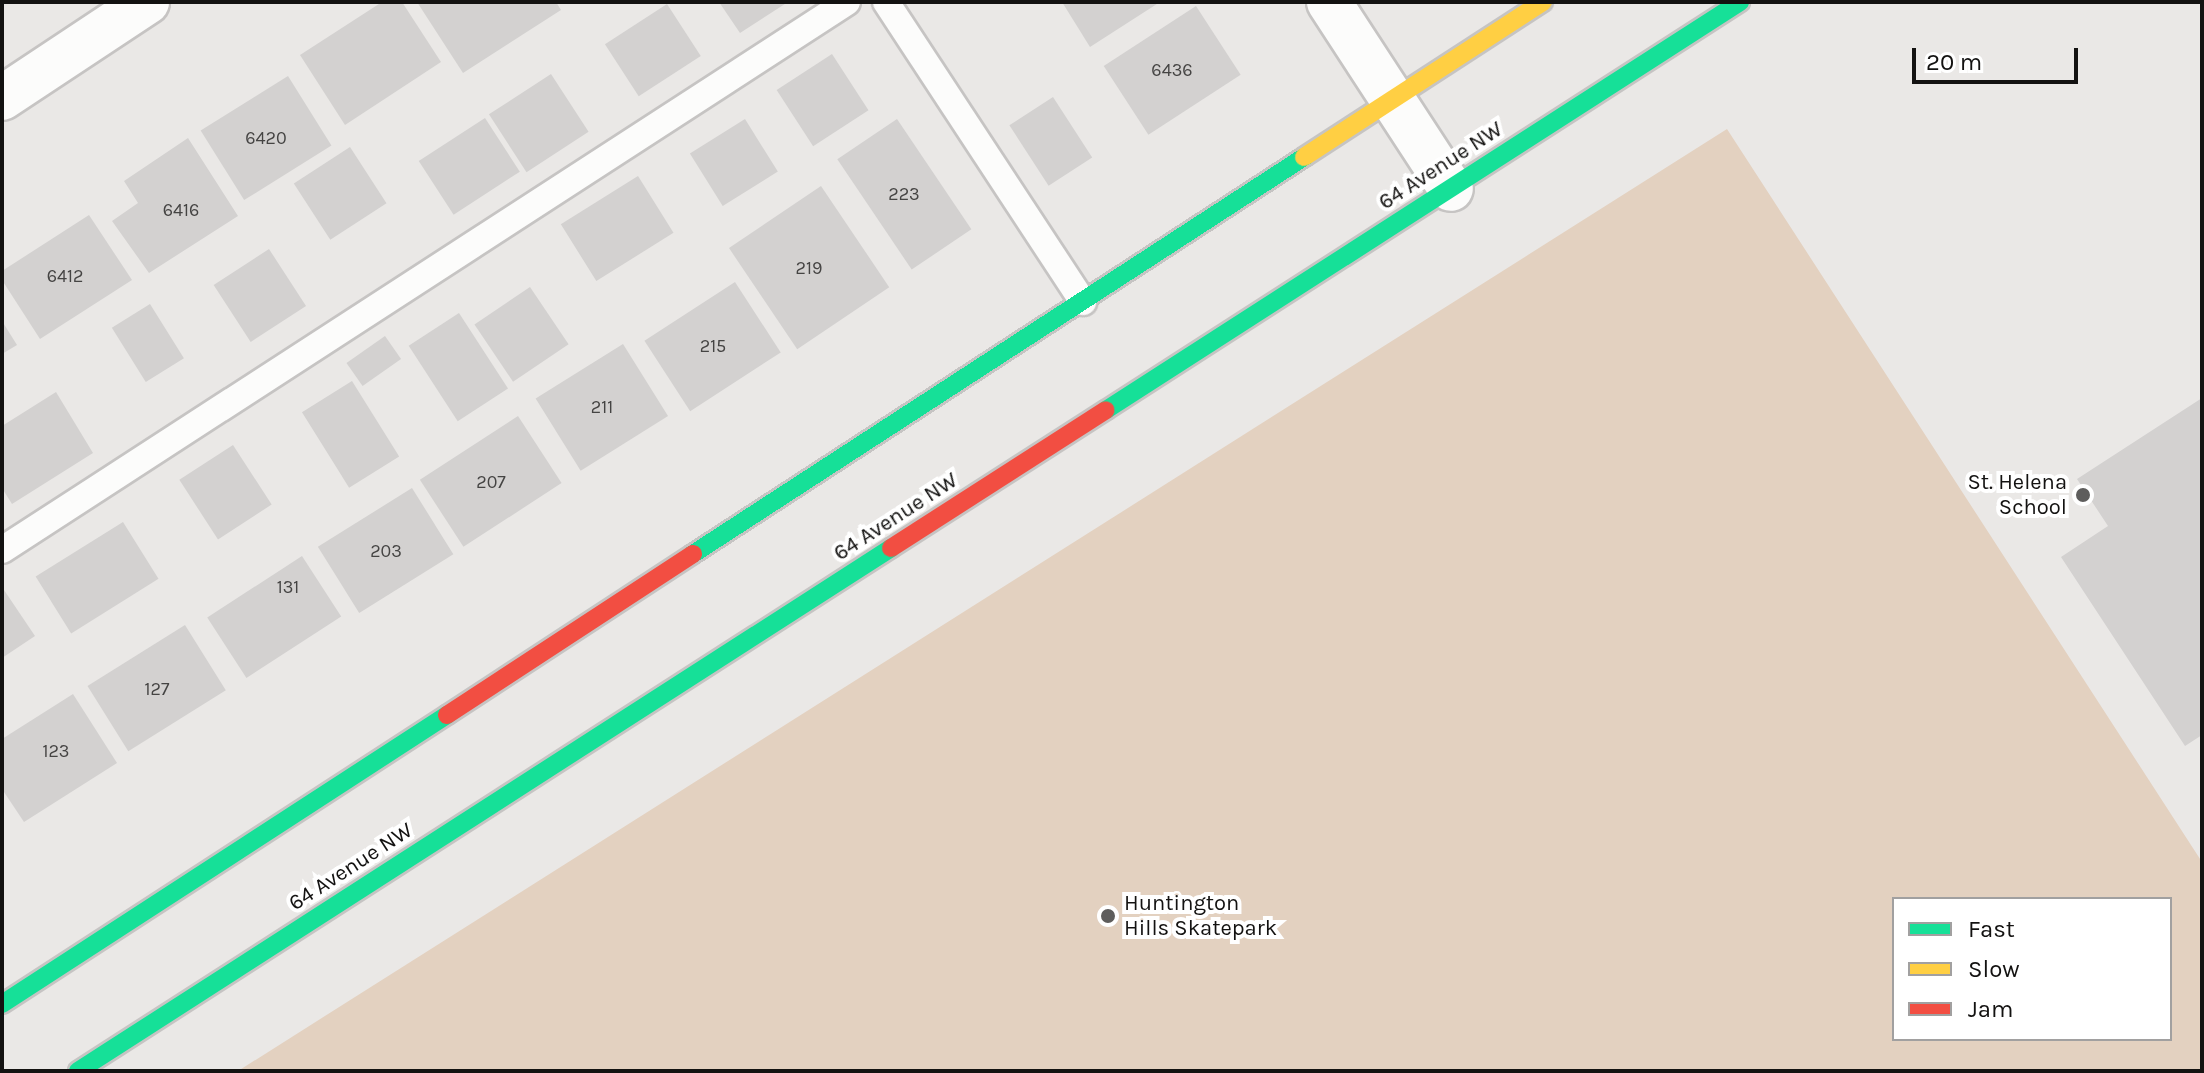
<!DOCTYPE html>
<style>
body{margin:0}
#map{position:relative;width:2204px;height:1073px;overflow:hidden;background:#eae8e6;font-family:Karla,sans-serif}
div>[style]{position:absolute}
[style*='--x']{left:calc(var(--x)*1px);top:calc(var(--y)*1px);width:calc(var(--w)*1px);rotate:calc(var(--a)*1deg)}
.green>*{inset:0;background:#e3d1c0}
.building>*{inset:0;background:#d3d1d0;transform-origin:0 0}
.roads{filter:drop-shadow(2px 0 #c6c4c3) drop-shadow(-2px 0 #c6c4c3) drop-shadow(0 2px #c6c4c3) drop-shadow(0 -2px #c6c4c3)}
.lane>*{height:26px;margin:-13px;padding:0 13px;transform-origin:13px;border-radius:13px;background:#fcfcfb}
.street>*{height:44px;margin:-22px;padding:0 22px;transform-origin:22px;border-radius:22px;background:#fcfcfb}
.fast>*{height:18px;margin:-9px;padding:0 9px;transform-origin:9px;border-radius:9px;background:#16e098}
.slow>*{height:18px;margin:-9px;padding:0 9px;transform-origin:9px;border-radius:9px;background:#ffcf43}
.jam>*{height:18px;margin:-9px;padding:0 9px;transform-origin:9px;border-radius:9px;background:#f24e42}
.dots>*{width:22px;height:22px;translate:-50% -50%;box-sizing:border-box;border:4px solid #fff;border-radius:50%}
span{translate:-50% -50%;white-space:nowrap;text-align:center;line-height:1.15;-webkit-text-stroke:8px #fff;paint-order:stroke}
.number-label{font-size:18px;color:#454443}
.number-label span{-webkit-text-stroke-width:0}
.street-label{font-size:22px;color:#131211}
.poi-label{font-size:22px;color:#131211}
.right{translate:-100% -50%;text-align:right}
.left{translate:0 -50%;text-align:left}
.frame{position:absolute;inset:0;border:4px solid #131211;pointer-events:none}
.legend{position:absolute;left:1892px;top:897px;width:280px;height:144px;box-sizing:border-box;background:#fff;border:2px solid #a1a0a0;margin:0;padding:10px 14px;list-style:none;font-size:24px;color:#131211}
.legend li{display:flex;align-items:center;gap:16px;height:40px}
.legend b{width:40px;border:2px solid #a1a0a0}
.scale{position:absolute;left:1912px;top:48px;width:166px;height:36px;box-sizing:border-box;border:4px solid #131211;border-top:0;padding-left:10px;font-size:24px;line-height:28px;white-space:nowrap;color:#131211;-webkit-text-stroke:6px #fff;paint-order:stroke}
</style>
<div id="map">
<div class="green">
<i style="clip-path:polygon(evenodd,1727px 129px,2202px 862px,2202px 1071px,238px 1071px,1727px 129px,1894px 899px,2170px 899px,2170px 1039px,1894px 1039px,1894px 899px)"></i>
</div>
<div class="building">
<i style="clip-path:polygon(382px 2px,402px 2px,441px 62px,345px 125px,300px 55px)"></i>
<i style="clip-path:polygon(417px 2px,556px 2px,561px 10px,463px 73px)"></i>
<i style="clip-path:polygon(719px 2px,788px 2px,740px 33px)"></i>
<i style="clip-path:polygon(1062px 2px,1160px 2px,1090px 47px)"></i>
<i style="left:667px;top:4px;width:62px;height:74px;rotate:57deg"></i>
<i style="left:1196px;top:6px;width:82px;height:110px;rotate:57deg"></i>
<i style="left:832px;top:54px;width:67px;height:66px;rotate:57deg"></i>
<i style="left:551px;top:74px;width:69px;height:74px;rotate:57deg"></i>
<i style="left:288px;top:76px;width:82px;height:103px;rotate:58deg"></i>
<i style="left:1053px;top:97px;width:72px;height:52px;rotate:57deg"></i>
<i style="left:485px;top:118px;width:64px;height:79px;rotate:57deg"></i>
<i style="left:745px;top:119px;width:62px;height:65px;rotate:58deg"></i>
<i style="left:897px;top:119px;width:133px;height:72px;rotate:56deg"></i>
<i style="clip-path:polygon(188px 138px,238px 216px,149px 273px,112px 221px,138px 203px,124px 181px)"></i>
<i style="left:350px;top:147px;width:67px;height:67px;rotate:57deg"></i>
<i style="left:638px;top:176px;width:67px;height:91px;rotate:58deg"></i>
<i style="left:821px;top:186px;width:122px;height:111px;rotate:56deg"></i>
<i style="clip-path:polygon(89px 215px,132px 280px,40px 339px,2px 280px,2px 271px)"></i>
<i style="left:269px;top:249px;width:68px;height:66px;rotate:57deg"></i>
<i style="left:735px;top:282px;width:84px;height:108px;rotate:57deg"></i>
<i style="left:530px;top:287px;width:69px;height:67px;rotate:56deg"></i>
<i style="left:150px;top:304px;width:64px;height:45px;rotate:58deg"></i>
<i style="left:459px;top:313px;width:90px;height:60px;rotate:57deg"></i>
<i style="clip-path:polygon(2px 321px,17px 345px,2px 354px)"></i>
<i style="left:385px;top:336px;width:28px;height:47px;rotate:55deg"></i>
<i style="left:623px;top:344px;width:85px;height:103px;rotate:58deg"></i>
<i style="left:352px;top:381px;width:89px;height:59px;rotate:58deg"></i>
<i style="clip-path:polygon(56px 392px,93px 453px,12px 504px,2px 488px,2px 426px)"></i>
<i style="clip-path:polygon(2202px 398px,2202px 735px,2185px 746px,2061px 557px,2108px 526px,2077px 479px)"></i>
<i style="left:518px;top:416px;width:80px;height:117px;rotate:57deg"></i>
<i style="left:233px;top:445px;width:71px;height:64px;rotate:57deg"></i>
<i style="left:412px;top:488px;width:78px;height:111px;rotate:58deg"></i>
<i style="left:123px;top:522px;width:67px;height:103px;rotate:58deg"></i>
<i style="left:302px;top:556px;width:72px;height:113px;rotate:57deg"></i>
<i style="clip-path:polygon(2px 587px,35px 636px,2px 658px)"></i>
<i style="left:185px;top:625px;width:77px;height:115px;rotate:58deg"></i>
<i style="clip-path:polygon(73px 694px,117px 763px,24px 822px,2px 789px,2px 739px)"></i>
</div>
<div class="roads">
<div class="lane">
<i style="--x:886;--y:2;--w:359;--a:56.7"></i>
<i style="--x:2;--y:550;--w:1007;--a:-32.96"></i>
</div>
<div class="street">
<i style="--x:1329;--y:2;--w:223;--a:56.9"></i>
<i style="--x:2;--y:98;--w:174;--a:-33.5"></i>
</div>
<div class="fast">
<i style="--x:1106;--y:410;--w:754;--a:-32.76"></i>
<i style="--x:693;--y:554;--w:729;--a:-33.01"></i>
<i style="--x:2;--y:1004;--w:531;--a:-33"></i>
<i style="--x:78;--y:1071;--w:967;--a:-32.75"></i>
</div>
<div class="slow">
<i style="--x:1304;--y:157;--w:285;--a:-33"></i>
</div>
<div class="jam">
<i style="--x:891;--y:548;--w:255;--a:-32.7"></i>
<i style="--x:447;--y:715;--w:294;--a:-33.2"></i>
</div>
</div>
<div class="dots">
<i style="left:2083px;top:495px;background:#5e5d5c"></i>
<i style="left:1108px;top:916px;background:#5e5d5c"></i>
</div>
<div class="number-label">
<span style="left:1172px;top:70px">6436</span>
<span style="left:266px;top:138px">6420</span>
<span style="left:904px;top:194px">223</span>
<span style="left:181px;top:210px">6416</span>
<span style="left:809px;top:268px">219</span>
<span style="left:65px;top:276px">6412</span>
<span style="left:713px;top:346px">215</span>
<span style="left:602px;top:407px">211</span>
<span style="left:491px;top:482px">207</span>
<span style="left:386px;top:551px">203</span>
<span style="left:288px;top:587px">131</span>
<span style="left:157px;top:689px">127</span>
<span style="left:56px;top:751px">123</span>
</div>
<div class="street-label">
<span style="left:1441px;top:166px;rotate:-33deg">64 Avenue NW</span>
<span style="left:896px;top:517px;rotate:-33deg">64 Avenue NW</span>
<span style="left:351px;top:867px;rotate:-33deg">64 Avenue NW</span>
</div>
<div class="poi-label">
<span class="right" style="left:2067px;top:495px">St. Helena<br>School</span>
<span class="left" style="left:1124px;top:916px">Huntington<br>Hills Skatepark</span>
</div>
<div class="frame"></div>
<ul class="legend">
<li><b style="height:10px;background:#16e098"></b>Fast</li>
<li><b style="height:10px;background:#ffcf43"></b>Slow</li>
<li><b style="height:10px;background:#f24e42"></b>Jam</li>
</ul>
<div class="scale">20 m</div>
</div>
